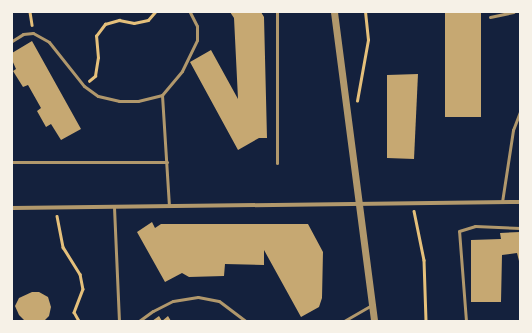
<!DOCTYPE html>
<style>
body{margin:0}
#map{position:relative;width:532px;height:333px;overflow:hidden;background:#14213d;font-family:"Titillium Web",sans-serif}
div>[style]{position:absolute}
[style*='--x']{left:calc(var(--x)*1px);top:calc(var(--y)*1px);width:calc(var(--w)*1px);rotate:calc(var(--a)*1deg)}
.building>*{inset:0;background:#c6a872;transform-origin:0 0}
.path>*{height:2.5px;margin:-1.25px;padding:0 1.25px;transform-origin:1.25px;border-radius:1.25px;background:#e5c07b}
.service>*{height:3px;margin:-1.5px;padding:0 1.5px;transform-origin:1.5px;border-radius:1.5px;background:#b1986c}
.minor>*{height:4px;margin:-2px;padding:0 2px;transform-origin:2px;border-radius:2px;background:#b1986c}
.tertiary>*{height:7px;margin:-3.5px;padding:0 3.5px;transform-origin:3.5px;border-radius:3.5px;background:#b1986c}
span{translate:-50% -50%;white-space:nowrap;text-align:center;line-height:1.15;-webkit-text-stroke:3.5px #f6f1e7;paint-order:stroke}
.frame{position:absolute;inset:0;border:13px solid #f6f1e7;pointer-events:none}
</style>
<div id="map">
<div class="building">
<i style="clip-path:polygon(230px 12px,261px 12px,264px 17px,267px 138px,259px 138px,238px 150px,190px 62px,211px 50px,238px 99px,234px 18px)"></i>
<i style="left:445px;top:12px;width:36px;height:105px"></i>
<i style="clip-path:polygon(32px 41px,81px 129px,61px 140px,51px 124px,46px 127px,37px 111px,41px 108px,28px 85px,23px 87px,13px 71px,16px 69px,12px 60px,12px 53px)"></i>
<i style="clip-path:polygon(418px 74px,414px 159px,387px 158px,387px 75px)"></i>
<i style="clip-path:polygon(152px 222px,155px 228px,161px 224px,308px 224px,323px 252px,322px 298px,319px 307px,301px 317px,264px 250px,264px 265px,225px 264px,224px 276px,189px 277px,182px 273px,165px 282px,137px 232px)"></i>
<i style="clip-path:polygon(520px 232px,520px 265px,517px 253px,502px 255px,501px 302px,471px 302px,471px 240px,501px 239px,500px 233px)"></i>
<i style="clip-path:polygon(32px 292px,39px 292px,48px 297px,51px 307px,49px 316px,44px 321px,25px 321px,19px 315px,15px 306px,19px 298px)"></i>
<i style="clip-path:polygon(159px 316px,162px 321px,168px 316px,171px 321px,152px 321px)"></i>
</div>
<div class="path">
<i style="--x:30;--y:12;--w:13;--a:81"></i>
<i style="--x:89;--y:81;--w:8;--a:-40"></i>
<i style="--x:95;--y:76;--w:18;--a:-81"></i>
<i style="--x:98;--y:58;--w:22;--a:-95"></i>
<i style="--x:96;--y:36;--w:15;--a:-53"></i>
<i style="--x:105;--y:24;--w:15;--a:-16"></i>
<i style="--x:119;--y:20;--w:15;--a:11"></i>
<i style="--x:134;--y:23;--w:14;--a:-12"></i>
<i style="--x:148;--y:20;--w:11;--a:-49"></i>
<i style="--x:357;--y:101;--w:62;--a:-79.8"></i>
<i style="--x:368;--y:40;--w:28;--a:-96"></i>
<i style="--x:414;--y:211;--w:50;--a:78.5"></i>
<i style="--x:424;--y:260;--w:61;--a:88.1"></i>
<i style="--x:57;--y:216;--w:32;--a:79"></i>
<i style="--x:63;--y:247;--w:32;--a:58"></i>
<i style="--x:80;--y:274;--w:15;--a:79"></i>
<i style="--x:83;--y:289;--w:25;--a:111"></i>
<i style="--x:74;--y:312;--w:10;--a:61"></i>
</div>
<div class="service">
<i style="--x:490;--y:17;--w:24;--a:-12"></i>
<i style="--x:12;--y:41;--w:13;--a:-32"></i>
<i style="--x:23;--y:34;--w:10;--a:-6"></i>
<i style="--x:33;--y:33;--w:18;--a:29"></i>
<i style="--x:49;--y:42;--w:56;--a:51.5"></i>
<i style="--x:84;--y:86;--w:17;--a:36"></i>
<i style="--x:98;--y:96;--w:22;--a:13"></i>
<i style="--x:119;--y:101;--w:19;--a:0"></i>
<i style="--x:138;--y:101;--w:25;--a:-14"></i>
<i style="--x:162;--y:95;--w:31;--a:-50"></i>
<i style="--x:182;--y:71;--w:34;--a:-64"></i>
<i style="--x:197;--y:40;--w:14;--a:-90"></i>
<i style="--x:197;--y:26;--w:16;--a:-117"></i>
<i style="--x:162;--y:95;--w:111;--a:86.4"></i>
<i style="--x:12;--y:162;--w:155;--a:0"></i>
<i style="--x:277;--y:163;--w:151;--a:-90"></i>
<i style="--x:502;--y:202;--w:73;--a:-81.3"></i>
<i style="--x:513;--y:130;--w:19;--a:-69"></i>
<i style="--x:114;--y:207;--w:114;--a:87.5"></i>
<i style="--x:139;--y:321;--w:17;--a:-36"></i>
<i style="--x:153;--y:311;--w:22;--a:-27"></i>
<i style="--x:173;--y:301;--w:25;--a:-9"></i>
<i style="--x:198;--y:297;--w:21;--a:11"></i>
<i style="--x:219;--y:301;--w:34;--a:37"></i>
<i style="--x:344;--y:321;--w:32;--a:-30"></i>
<i style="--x:466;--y:321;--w:90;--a:-94.4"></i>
<i style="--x:459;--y:231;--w:17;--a:-17"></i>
<i style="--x:475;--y:226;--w:45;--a:2.5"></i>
</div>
<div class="minor">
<i style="--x:12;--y:208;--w:508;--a:-0.68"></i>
</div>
<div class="tertiary">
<i style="--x:334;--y:12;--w:312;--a:82.6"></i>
</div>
<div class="frame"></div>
</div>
